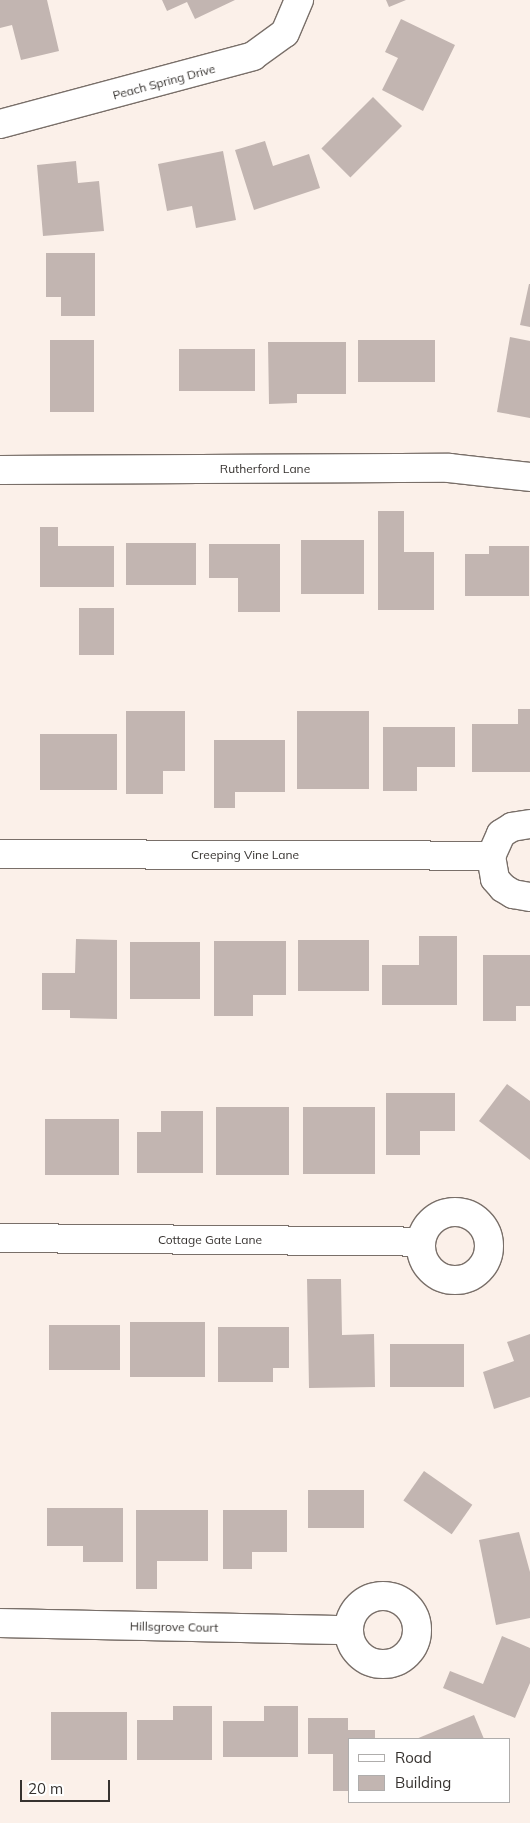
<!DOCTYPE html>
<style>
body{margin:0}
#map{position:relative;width:530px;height:1823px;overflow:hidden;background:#fbf0e9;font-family:Mulish,sans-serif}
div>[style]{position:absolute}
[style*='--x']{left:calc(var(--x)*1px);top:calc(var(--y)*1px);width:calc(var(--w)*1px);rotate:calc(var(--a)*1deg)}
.building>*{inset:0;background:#c2b5b1;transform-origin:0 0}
.roads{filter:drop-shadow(1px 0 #796f69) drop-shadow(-1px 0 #796f69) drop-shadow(0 1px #796f69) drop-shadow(0 -1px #796f69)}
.minor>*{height:28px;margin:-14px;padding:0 14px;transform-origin:14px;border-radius:14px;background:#fff}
.minor>.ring{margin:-14px;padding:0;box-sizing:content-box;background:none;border:28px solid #fff;border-radius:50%}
span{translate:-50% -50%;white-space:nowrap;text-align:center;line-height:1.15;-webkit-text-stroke:4px #fff;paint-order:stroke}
.street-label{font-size:12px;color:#36322f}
.legend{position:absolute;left:348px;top:1738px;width:162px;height:65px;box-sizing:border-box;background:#fff;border:1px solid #afadac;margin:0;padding:6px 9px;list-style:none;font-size:15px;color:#36322f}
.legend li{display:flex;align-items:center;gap:10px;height:25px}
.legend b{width:25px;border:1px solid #afadac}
.scale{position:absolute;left:20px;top:1780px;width:90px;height:22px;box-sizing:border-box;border:2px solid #36322f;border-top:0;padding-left:6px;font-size:15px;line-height:18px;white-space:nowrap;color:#36322f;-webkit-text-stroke:4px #fff;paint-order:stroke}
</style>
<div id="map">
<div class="building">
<i style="clip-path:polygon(0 0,47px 0,59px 51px,21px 60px,12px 25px,0 28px)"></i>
<i style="clip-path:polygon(162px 0,235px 0,195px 19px,187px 2px,167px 11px)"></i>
<i style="clip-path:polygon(386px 0,406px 0,389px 7px)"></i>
<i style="clip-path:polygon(401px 19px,455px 45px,423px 111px,382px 90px,398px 58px,385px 52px)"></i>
<i style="left:373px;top:97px;width:41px;height:73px;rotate:45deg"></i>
<i style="clip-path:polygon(265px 141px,273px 166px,309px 154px,320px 188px,254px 210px,235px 150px)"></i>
<i style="clip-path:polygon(223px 151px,236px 220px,196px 228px,192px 206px,167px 211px,158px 164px)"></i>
<i style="clip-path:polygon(76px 161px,78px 183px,99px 181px,104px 231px,43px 236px,37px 165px)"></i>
<i style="clip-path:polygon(46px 253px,95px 253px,95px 316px,61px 316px,61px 297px,46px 297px)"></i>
<i style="clip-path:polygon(529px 284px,530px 284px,530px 327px,520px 325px)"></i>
<i style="clip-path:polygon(510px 337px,530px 341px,530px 418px,497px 412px)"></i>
<i style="left:50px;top:340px;width:44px;height:72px"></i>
<i style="left:358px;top:340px;width:77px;height:42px"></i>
<i style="clip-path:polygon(268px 342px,346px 342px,346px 394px,297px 394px,297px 403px,269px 404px)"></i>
<i style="left:179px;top:349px;width:76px;height:42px"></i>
<i style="clip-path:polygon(378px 511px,404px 511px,404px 552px,434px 552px,434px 610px,378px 610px)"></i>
<i style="clip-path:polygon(40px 527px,58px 527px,58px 546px,114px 546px,114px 587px,40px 587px)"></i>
<i style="left:301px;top:540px;width:63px;height:54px"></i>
<i style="left:126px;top:543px;width:70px;height:42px"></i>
<i style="clip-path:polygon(209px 544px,280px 544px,280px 612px,238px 612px,238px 578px,209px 578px)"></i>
<i style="clip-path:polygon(489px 546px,529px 546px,529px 596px,465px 596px,465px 554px,489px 554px)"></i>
<i style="left:79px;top:608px;width:35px;height:47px"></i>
<i style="clip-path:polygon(518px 709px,530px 709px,530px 772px,472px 772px,472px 724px,518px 724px)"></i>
<i style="clip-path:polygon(126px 711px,185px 711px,185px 771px,163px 771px,163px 794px,126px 794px)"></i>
<i style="left:297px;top:711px;width:72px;height:78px"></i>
<i style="clip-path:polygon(383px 727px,455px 727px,455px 767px,417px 767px,417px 791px,383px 791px)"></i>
<i style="left:40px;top:734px;width:77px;height:56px"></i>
<i style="clip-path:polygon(214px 740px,285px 740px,285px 792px,235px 792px,235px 808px,214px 808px)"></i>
<i style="clip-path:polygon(419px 936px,457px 936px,457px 1005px,382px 1005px,382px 965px,419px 965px)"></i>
<i style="clip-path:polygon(76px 939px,117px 940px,117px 1019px,70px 1018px,70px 1010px,42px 1010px,42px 973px,75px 973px)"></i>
<i style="left:298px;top:940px;width:71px;height:51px"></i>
<i style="clip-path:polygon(214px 941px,286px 941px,286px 995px,253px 995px,253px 1016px,214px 1016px)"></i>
<i style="left:130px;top:942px;width:70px;height:57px"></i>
<i style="clip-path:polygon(483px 955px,530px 955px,530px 1006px,516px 1006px,516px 1021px,483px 1021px)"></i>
<i style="clip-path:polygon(507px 1084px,530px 1101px,530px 1160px,479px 1121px)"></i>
<i style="clip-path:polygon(386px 1093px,455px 1093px,455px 1131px,420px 1131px,420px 1155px,386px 1155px)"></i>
<i style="left:216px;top:1107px;width:73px;height:68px"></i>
<i style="left:303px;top:1107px;width:72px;height:67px"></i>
<i style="clip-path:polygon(161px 1111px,203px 1111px,203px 1173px,137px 1173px,137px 1132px,161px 1132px)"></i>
<i style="left:45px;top:1119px;width:74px;height:56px"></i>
<i style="clip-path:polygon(307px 1279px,341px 1279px,342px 1335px,374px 1334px,375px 1387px,309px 1388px)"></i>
<i style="left:130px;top:1322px;width:75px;height:55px"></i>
<i style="left:49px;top:1325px;width:71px;height:45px"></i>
<i style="clip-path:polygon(218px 1327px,289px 1327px,289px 1368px,273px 1368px,273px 1382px,218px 1382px)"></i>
<i style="clip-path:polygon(530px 1334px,530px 1397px,494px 1409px,483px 1372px,514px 1361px,507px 1342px)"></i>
<i style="left:390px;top:1344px;width:74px;height:43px"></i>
<i style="left:424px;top:1471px;width:59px;height:36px;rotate:35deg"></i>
<i style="left:308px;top:1490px;width:56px;height:38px"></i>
<i style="clip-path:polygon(47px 1508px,123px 1508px,123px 1562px,83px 1562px,83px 1546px,47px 1546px)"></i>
<i style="clip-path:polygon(136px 1510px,208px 1510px,208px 1561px,157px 1561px,157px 1589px,136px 1589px)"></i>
<i style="clip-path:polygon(223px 1510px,287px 1510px,287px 1552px,252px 1552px,252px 1569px,223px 1569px)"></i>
<i style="clip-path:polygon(519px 1532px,530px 1572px,530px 1618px,496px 1625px,479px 1540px)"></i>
<i style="clip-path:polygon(502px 1636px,530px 1648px,530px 1683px,515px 1718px,443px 1688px,450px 1671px,483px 1684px)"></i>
<i style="clip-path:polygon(173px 1706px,212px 1706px,212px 1760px,137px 1760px,137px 1720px,173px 1720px)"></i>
<i style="clip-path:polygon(264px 1706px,298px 1706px,298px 1757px,223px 1757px,223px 1721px,264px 1721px)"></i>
<i style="left:51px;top:1712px;width:76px;height:48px"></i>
<i style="clip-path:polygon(474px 1715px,484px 1739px,416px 1739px)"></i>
<i style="clip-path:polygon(308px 1718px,348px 1718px,348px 1730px,375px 1730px,375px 1739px,349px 1739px,349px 1791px,333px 1791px,333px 1754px,308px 1754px)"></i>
</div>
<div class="roads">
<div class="minor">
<i style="--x:0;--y:124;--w:262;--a:-15"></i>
<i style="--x:253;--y:56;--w:39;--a:-36"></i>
<i style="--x:285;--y:33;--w:36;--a:-67"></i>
<i style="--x:0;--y:470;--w:449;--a:-0.3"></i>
<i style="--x:449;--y:468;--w:81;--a:6.3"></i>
<i style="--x:530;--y:824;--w:18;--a:171"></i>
<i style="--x:512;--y:827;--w:13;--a:148"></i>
<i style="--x:501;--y:834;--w:24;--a:114"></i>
<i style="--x:491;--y:856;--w:23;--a:80"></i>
<i style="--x:495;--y:879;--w:12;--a:48"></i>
<i style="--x:503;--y:888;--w:12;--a:31"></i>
<i style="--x:513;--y:894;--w:17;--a:10"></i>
<i style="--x:0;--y:854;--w:491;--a:0.2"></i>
<i class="ring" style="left:421px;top:1212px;width:40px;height:40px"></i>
<i style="--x:0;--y:1238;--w:421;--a:0.5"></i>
<i class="ring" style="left:349px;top:1596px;width:40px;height:40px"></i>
<i style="--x:0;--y:1623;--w:348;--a:1.2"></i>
</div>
</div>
<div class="street-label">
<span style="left:164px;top:82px;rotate:-15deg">Peach Spring Drive</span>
<span style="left:265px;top:469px">Rutherford Lane</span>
<span style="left:245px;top:855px">Creeping Vine Lane</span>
<span style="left:210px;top:1240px">Cottage Gate Lane</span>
<span style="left:174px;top:1627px;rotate:1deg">Hillsgrove Court</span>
</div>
<ul class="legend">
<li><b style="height:6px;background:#fff"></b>Road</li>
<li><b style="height:14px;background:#c2b5b1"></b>Building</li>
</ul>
<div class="scale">20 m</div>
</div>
